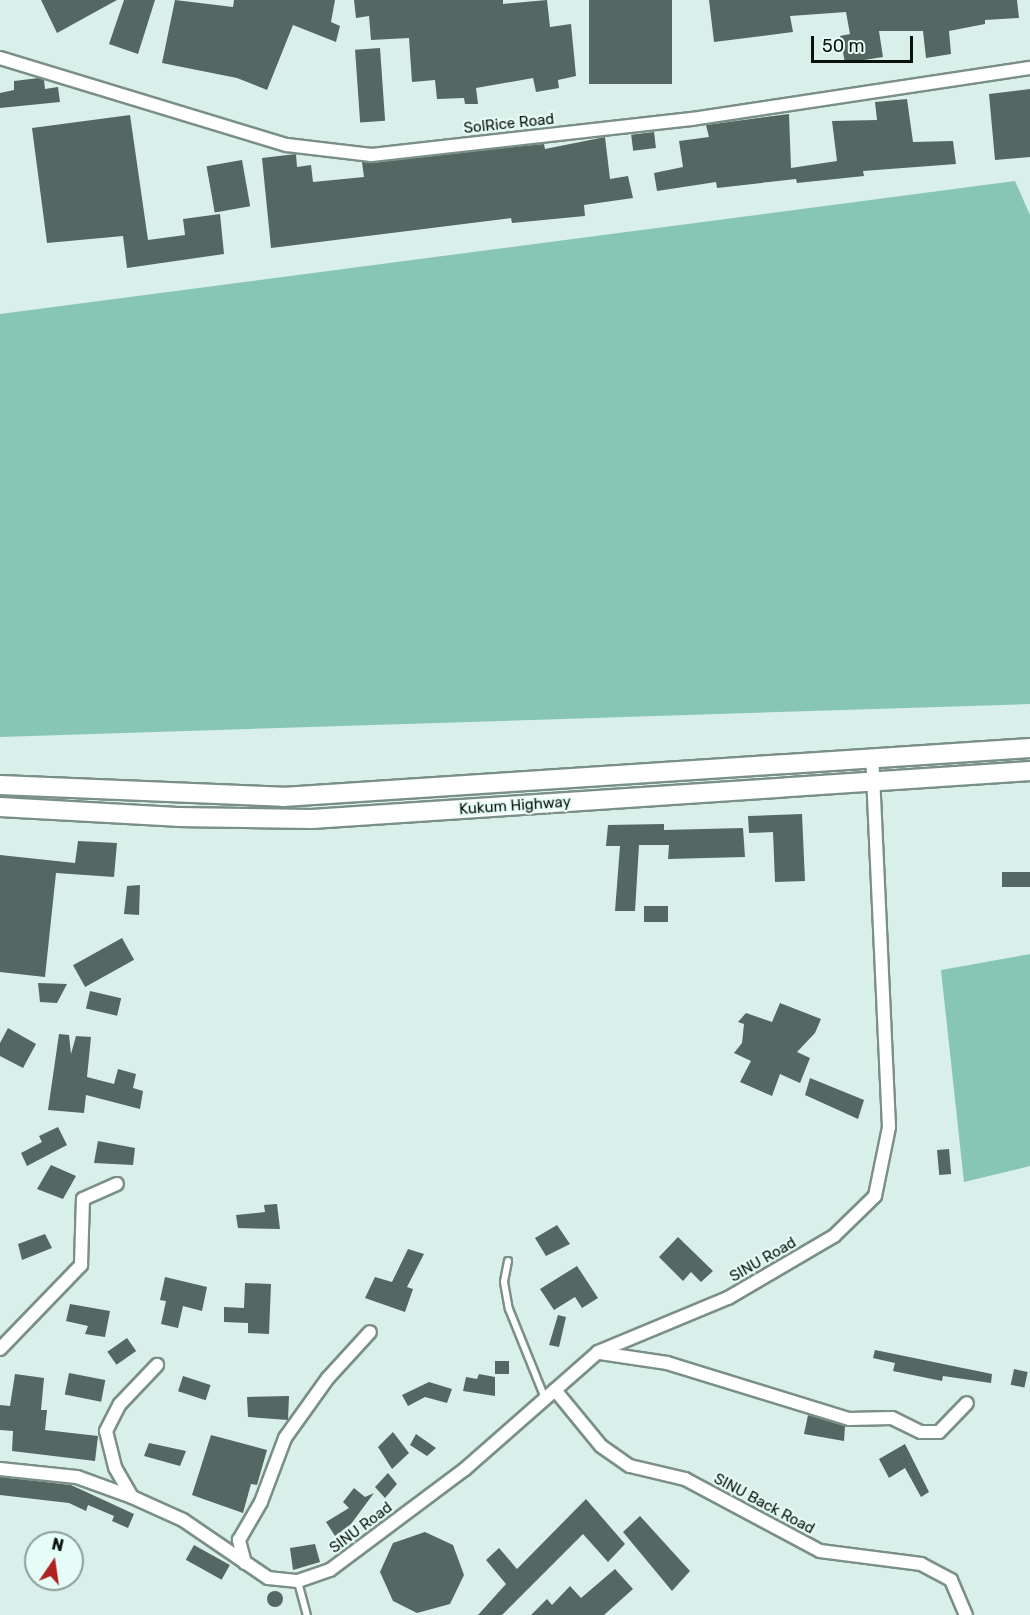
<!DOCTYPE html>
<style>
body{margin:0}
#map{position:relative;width:1030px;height:1615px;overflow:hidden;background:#d9efe9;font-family:Rubik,sans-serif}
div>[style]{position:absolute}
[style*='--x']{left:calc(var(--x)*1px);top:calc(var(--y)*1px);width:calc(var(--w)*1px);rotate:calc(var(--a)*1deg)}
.green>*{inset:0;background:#87c5b5}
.building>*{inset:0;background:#546762;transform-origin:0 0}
.round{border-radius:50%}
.roads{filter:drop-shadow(2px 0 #7b8f89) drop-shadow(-2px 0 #7b8f89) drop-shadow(0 2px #7b8f89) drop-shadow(0 -2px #7b8f89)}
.service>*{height:6px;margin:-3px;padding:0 3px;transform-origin:3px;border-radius:3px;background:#fff}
.minor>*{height:12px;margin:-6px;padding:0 6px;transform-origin:6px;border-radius:6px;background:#fff}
.secondary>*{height:18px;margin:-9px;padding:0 9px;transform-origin:9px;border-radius:9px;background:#fff}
span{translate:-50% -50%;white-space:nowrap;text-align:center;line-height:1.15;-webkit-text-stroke:4.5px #e6fcf6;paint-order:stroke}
.street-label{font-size:15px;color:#0a1210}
.north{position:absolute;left:24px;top:1531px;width:60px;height:60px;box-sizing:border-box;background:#e6fcf6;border:2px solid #8e9e9a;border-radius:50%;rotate:13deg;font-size:16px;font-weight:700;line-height:24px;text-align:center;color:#0a1210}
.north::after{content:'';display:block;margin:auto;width:21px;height:27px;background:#b1211f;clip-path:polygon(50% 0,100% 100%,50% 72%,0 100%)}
.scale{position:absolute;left:811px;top:36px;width:102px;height:27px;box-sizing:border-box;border:3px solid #0a1210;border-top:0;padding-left:8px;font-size:18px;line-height:21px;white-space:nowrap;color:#0a1210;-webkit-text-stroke:4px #e6fcf6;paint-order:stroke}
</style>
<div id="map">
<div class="green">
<i style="clip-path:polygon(1015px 181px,1030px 215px,1030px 704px,0 737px,0 314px)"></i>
<i style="clip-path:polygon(1030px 954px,1030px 1166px,964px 1182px,941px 970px)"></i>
</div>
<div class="building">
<i style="clip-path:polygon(41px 0,117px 0,57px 33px)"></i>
<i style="clip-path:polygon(124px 0,155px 0,138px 54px,109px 44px)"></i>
<i style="clip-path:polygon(175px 0,233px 7px,234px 0,335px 0,331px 22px,340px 26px,336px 42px,293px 25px,267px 90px,237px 78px,162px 63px)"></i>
<i style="clip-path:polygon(354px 0,503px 0,503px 4px,547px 0,550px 27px,571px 24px,576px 76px,558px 80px,559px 88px,536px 92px,533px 78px,476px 88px,478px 104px,465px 104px,464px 98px,437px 99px,435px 80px,412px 82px,409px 38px,371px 40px,369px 16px,356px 18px)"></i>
<i style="left:589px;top:0;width:83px;height:84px"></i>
<i style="clip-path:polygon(709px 0,1017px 0,1019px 18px,985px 20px,985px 24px,949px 31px,951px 54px,926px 58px,923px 31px,879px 31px,883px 57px,845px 63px,840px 36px,850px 34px,846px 12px,790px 16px,793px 32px,714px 42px)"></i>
<i style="left:380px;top:48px;width:73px;height:25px;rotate:86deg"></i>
<i style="clip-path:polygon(39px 78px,44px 80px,45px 89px,58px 87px,60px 102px,0 108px,0 93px,14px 90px,14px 81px)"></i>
<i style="clip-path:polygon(1030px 89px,1030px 157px,995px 160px,989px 94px)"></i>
<i style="clip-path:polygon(907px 99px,913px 142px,953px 141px,956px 164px,863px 171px,864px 176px,797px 183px,796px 179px,717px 188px,716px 182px,657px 191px,654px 173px,683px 167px,679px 141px,709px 137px,706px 125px,789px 114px,791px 168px,837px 161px,832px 121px,877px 120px,875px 102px)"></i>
<i style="clip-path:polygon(130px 115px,148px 240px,185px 235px,183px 219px,220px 214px,224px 254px,127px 268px,123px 236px,47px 243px,32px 128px)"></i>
<i style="left:654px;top:132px;width:16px;height:23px;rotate:83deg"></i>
<i style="clip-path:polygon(605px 137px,610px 179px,628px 176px,633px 198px,584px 205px,585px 216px,512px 223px,511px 218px,271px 248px,262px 158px,296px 154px,297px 167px,311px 165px,313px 182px,364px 177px,362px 162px,544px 144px,545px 149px)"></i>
<i style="left:242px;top:160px;width:47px;height:36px;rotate:80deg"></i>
<i style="clip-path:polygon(802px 814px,805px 881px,775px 882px,773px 832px,749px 833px,748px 816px)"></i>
<i style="clip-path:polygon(664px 824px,664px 830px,743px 828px,745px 857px,668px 859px,669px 845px,639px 845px,635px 911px,615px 911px,620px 846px,606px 846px,608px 825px)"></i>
<i style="clip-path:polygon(78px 841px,117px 843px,114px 877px,56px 873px,45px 977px,0 972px,0 855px,75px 863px)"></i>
<i style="left:1030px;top:872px;width:15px;height:28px;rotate:90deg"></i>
<i style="clip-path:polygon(140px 885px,139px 915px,124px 914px,127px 886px)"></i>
<i style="left:644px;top:906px;width:24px;height:16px"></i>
<i style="left:122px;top:938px;width:25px;height:56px;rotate:61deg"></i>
<i style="clip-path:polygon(38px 983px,67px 984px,57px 1003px,40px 1002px)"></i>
<i style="left:90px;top:991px;width:32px;height:18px;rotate:13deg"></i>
<i style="clip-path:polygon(780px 1003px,821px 1019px,815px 1033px,797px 1052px,810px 1058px,800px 1083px,780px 1074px,772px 1096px,740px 1082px,751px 1061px,734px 1053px,742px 1043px,744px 1024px,738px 1022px,746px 1013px,772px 1022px)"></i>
<i style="clip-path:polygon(8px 1028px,36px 1044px,23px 1068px,0 1056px,0 1043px)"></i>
<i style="clip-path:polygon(59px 1034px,69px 1035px,71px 1054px,76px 1036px,91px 1037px,87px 1077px,114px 1084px,118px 1069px,136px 1074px,133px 1088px,143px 1091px,140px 1109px,86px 1095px,84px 1113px,48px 1110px)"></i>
<i style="clip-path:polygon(810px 1078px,864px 1100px,858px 1119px,805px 1095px)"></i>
<i style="clip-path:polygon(58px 1127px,67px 1145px,27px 1166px,21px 1153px,42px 1142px,39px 1136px)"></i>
<i style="clip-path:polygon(98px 1141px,135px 1148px,133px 1165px,94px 1163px)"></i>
<i style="left:949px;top:1149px;width:25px;height:12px;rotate:85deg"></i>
<i style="clip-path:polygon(51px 1165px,76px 1176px,63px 1199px,37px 1189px)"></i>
<i style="clip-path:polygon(277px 1204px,280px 1229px,238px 1228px,236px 1215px,265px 1212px,264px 1205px)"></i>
<i style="clip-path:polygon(557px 1225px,570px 1244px,546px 1256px,535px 1238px)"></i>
<i style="clip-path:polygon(45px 1234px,52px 1248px,22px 1260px,18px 1244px)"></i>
<i style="clip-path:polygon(678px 1237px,713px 1271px,701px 1282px,691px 1272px,683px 1281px,659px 1257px)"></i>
<i style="clip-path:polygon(408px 1249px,424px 1254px,407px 1287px,413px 1289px,405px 1312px,365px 1298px,375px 1277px,392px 1282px)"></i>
<i style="clip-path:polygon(577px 1266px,598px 1298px,582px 1308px,575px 1297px,554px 1310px,540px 1289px)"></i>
<i style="clip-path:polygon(165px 1277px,207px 1287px,202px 1311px,183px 1306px,178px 1328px,161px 1324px,166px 1301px,160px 1300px)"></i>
<i style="clip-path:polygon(245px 1283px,271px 1284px,269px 1334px,248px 1333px,248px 1323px,224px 1322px,224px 1307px,244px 1308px)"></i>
<i style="clip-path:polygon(70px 1304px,110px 1311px,105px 1337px,85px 1334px,88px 1326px,66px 1321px)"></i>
<i style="clip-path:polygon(558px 1315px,566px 1317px,559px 1347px,549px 1345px)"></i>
<i style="left:127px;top:1338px;width:16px;height:24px;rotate:55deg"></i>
<i style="clip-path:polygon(875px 1350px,992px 1374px,991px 1383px,943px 1376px,942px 1381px,893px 1371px,895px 1363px,873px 1358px)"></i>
<i style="left:495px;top:1361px;width:14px;height:13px"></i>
<i style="left:1014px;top:1369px;width:14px;height:16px;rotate:12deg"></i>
<i style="left:69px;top:1373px;width:37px;height:22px;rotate:11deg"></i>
<i style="clip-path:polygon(15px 1374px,44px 1378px,41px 1410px,47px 1410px,45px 1430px,98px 1436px,95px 1461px,12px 1451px,13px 1431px,0 1430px,0 1405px,10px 1406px)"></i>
<i style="clip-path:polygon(479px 1374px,495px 1377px,495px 1396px,463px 1391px,466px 1377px,477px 1379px)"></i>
<i style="left:183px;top:1376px;width:29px;height:16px;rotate:18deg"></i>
<i style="clip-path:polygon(429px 1382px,452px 1389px,447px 1403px,425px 1397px,408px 1406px,402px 1395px)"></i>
<i style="clip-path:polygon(289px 1396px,288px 1420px,248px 1417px,247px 1397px)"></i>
<i style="clip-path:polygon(808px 1415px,845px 1426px,844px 1441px,804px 1434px)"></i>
<i style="clip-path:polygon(393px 1432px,409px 1453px,392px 1469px,378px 1447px)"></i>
<i style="clip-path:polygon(416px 1434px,436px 1448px,427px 1456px,410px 1445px)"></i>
<i style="clip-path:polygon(211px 1435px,267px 1450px,257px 1485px,251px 1484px,243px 1513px,192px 1495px)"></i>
<i style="clip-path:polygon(149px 1443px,186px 1451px,180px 1466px,144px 1456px)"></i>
<i style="clip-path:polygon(905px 1444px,929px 1492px,921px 1497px,905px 1468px,889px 1478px,879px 1459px)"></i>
<i style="clip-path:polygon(388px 1473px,397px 1484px,385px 1498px,375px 1487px)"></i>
<i style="clip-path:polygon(0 1477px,71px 1485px,134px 1514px,128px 1528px,112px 1521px,114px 1516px,88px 1505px,86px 1511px,69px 1503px,0 1495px)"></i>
<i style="clip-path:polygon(354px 1488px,365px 1497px,374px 1493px,351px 1524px,335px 1536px,326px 1522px,349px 1508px,343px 1502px)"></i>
<i style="clip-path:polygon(586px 1499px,625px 1544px,608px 1562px,583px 1534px,502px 1615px,478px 1615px,506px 1584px,486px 1560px,499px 1548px,517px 1569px)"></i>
<i style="clip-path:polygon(640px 1516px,690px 1571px,672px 1591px,623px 1532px)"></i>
<i style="clip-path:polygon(425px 1532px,453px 1545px,464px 1575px,450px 1604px,417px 1613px,393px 1601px,380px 1572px,393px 1543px)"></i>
<i style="clip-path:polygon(315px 1544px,320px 1562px,293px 1570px,290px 1548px)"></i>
<i style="left:194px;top:1545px;width:41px;height:17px;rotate:29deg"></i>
<i style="clip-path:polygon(615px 1569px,633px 1589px,604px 1615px,531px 1615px,547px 1599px,552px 1605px,570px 1586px,581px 1598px)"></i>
<i class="round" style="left:267px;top:1591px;width:16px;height:16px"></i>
</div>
<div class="roads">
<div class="service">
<i style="--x:508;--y:1261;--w:21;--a:101"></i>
<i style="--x:504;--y:1282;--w:27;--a:80"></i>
<i style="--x:509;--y:1309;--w:96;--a:68"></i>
<i style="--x:298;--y:1582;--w:34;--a:75"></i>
</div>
<div class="minor">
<i style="--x:0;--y:58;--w:300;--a:16.9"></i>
<i style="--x:287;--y:145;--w:85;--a:6.8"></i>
<i style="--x:371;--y:155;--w:323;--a:-6.4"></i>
<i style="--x:692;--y:119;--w:342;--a:-8.6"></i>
<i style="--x:0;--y:1349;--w:117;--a:-46"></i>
<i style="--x:81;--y:1265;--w:66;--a:-88.3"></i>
<i style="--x:83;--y:1199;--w:37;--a:-24"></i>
<i style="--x:600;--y:1353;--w:68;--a:8.5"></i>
<i style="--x:667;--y:1363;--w:190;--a:17.1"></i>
<i style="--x:849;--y:1419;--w:43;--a:-1.3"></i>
<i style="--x:892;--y:1418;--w:32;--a:26"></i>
<i style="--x:921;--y:1432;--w:18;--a:0"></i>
<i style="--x:939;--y:1432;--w:40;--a:-46"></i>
<i style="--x:555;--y:1390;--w:72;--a:50.6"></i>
<i style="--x:601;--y:1446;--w:35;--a:35"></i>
<i style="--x:630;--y:1466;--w:57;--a:13.3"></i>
<i style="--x:685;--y:1479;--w:153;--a:28.1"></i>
<i style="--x:820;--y:1551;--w:102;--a:7.3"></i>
<i style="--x:921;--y:1564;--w:34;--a:28"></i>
<i style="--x:951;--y:1580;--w:38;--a:67"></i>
<i style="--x:0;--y:1469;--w:77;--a:5.9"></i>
<i style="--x:77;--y:1477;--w:59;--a:20"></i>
<i style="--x:132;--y:1497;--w:56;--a:24.3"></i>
<i style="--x:183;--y:1520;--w:103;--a:34.3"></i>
<i style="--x:268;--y:1578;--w:30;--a:6"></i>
<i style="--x:298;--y:1581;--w:34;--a:-19"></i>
<i style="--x:330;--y:1570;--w:169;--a:-36.8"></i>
<i style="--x:465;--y:1469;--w:177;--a:-41.3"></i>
<i style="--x:598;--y:1352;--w:141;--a:-22.6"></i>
<i style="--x:728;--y:1298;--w:123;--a:-30.3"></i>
<i style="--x:834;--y:1236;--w:57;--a:-44.3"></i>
<i style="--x:875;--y:1196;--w:70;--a:-78.5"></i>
<i style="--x:889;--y:1127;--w:368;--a:-92.6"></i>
<i style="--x:132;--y:1497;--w:34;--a:-120"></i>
<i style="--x:115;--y:1467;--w:37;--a:-104"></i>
<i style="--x:106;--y:1431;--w:30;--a:-63"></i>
<i style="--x:120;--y:1404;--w:54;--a:-46.5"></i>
<i style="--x:245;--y:1563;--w:24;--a:-105"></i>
<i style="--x:239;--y:1540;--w:44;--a:-59.9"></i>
<i style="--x:261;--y:1502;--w:68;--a:-69.4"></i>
<i style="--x:285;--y:1438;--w:74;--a:-54.4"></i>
<i style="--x:328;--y:1378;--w:62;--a:-47.6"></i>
</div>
<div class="secondary">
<i style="--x:0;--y:785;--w:283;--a:2.4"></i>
<i style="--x:283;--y:797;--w:749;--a:-3.75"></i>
<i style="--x:0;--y:807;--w:177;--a:3.2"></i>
<i style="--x:177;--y:817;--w:135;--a:0.8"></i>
<i style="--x:312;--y:819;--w:720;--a:-3.82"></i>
</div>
</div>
<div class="street-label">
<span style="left:509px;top:124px;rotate:-6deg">SolRice Road</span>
<span style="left:515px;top:806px;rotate:-4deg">Kukum Highway</span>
<span style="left:763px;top:1260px;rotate:-30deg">SINU Road</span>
<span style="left:764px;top:1504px;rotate:28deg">SINU Back Road</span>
<span style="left:361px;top:1528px;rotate:-37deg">SINU Road</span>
</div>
<div class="north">N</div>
<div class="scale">50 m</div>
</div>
